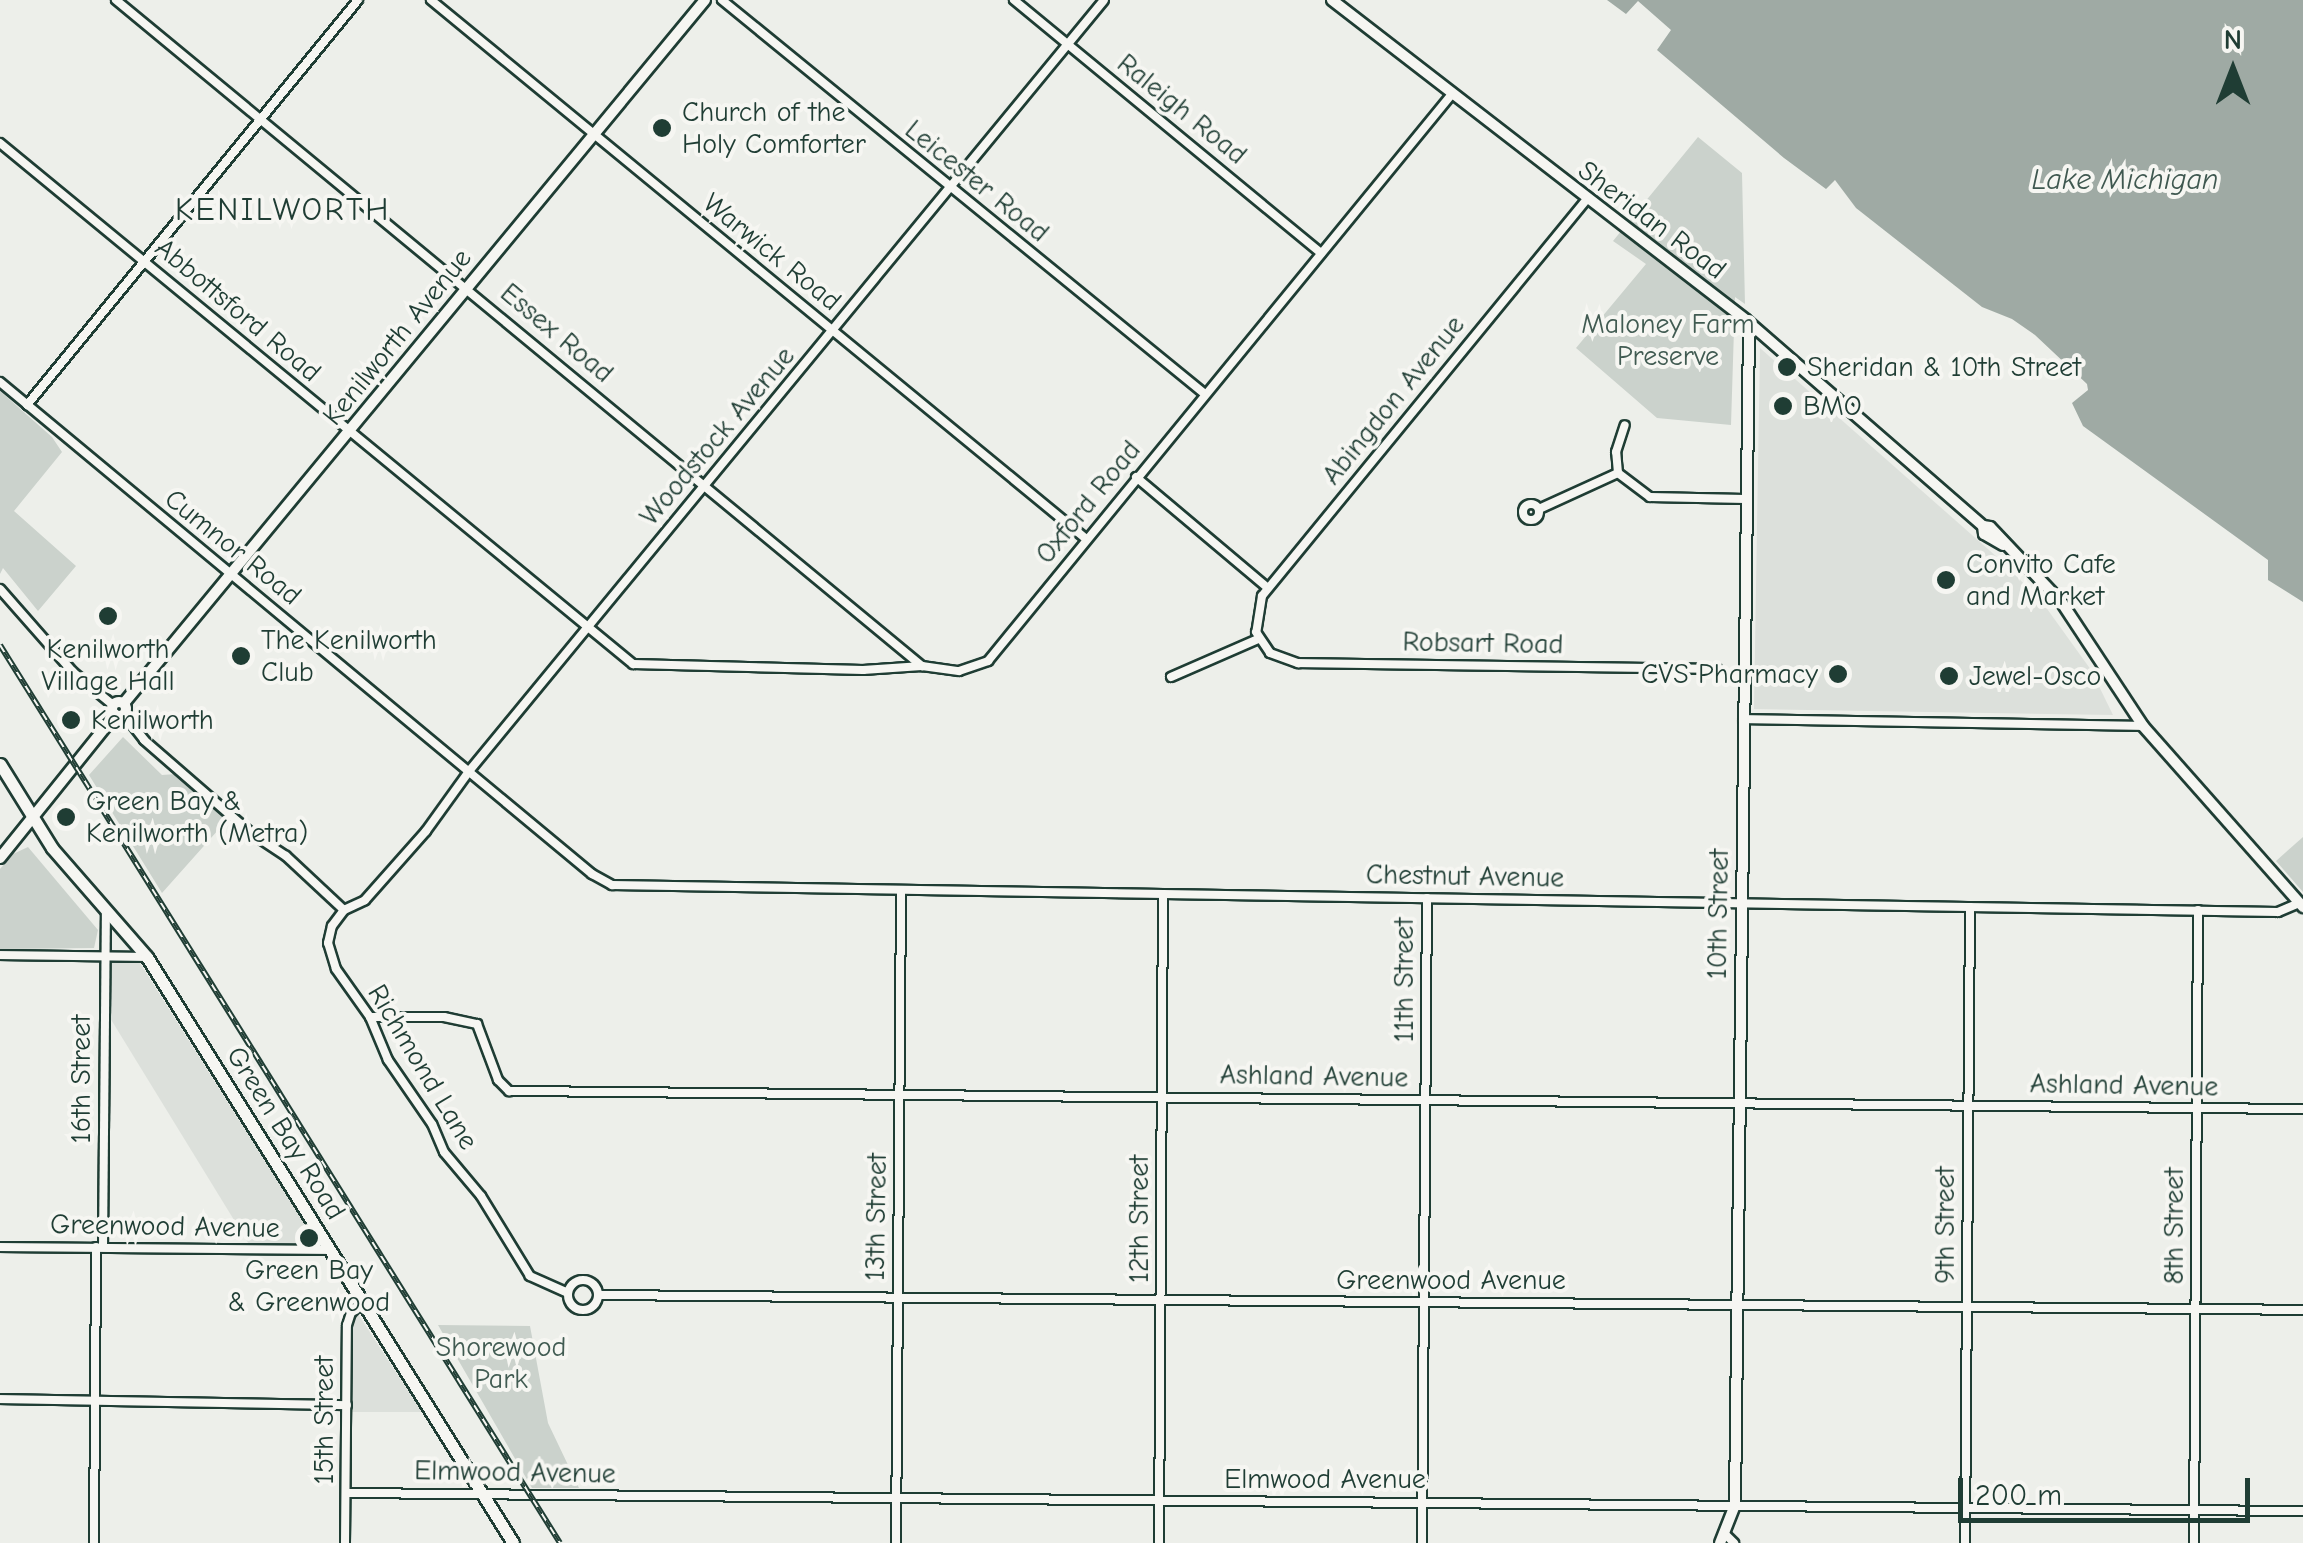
<!DOCTYPE html>
<style>
body{margin:0}
#map{position:relative;width:2303px;height:1543px;overflow:hidden;background:#edefea;font-family:"Comic Neue",sans-serif}
div>[style]{position:absolute}
[style*='--x']{left:calc(var(--x)*1px);top:calc(var(--y)*1px);width:calc(var(--w)*1px);rotate:calc(var(--a)*1deg)}
.built>*{inset:0;background:#dce0db}
.green>*{inset:0;background:#cbd2cc}
.water>*{inset:0;background:#9faaa4}
.roads{filter:drop-shadow(2px 0 #1f3d34) drop-shadow(-2px 0 #1f3d34) drop-shadow(0 2px #1f3d34) drop-shadow(0 -2px #1f3d34)}
.minor>*{height:8px;margin:-4px;padding:0 4px;transform-origin:4px;border-radius:4px;background:#f6f6f2}
.minor>.ring{margin:-4px;padding:0;box-sizing:content-box;background:none;border:8px solid #f6f6f2;border-radius:50%}
.tertiary>*{height:10px;margin:-5px;padding:0 5px;transform-origin:5px;border-radius:5px;background:#f6f6f2}
.tertiary>.ring{margin:-5px;padding:0;box-sizing:content-box;background:none;border:10px solid #f6f6f2;border-radius:50%}
.secondary>*{height:11px;margin:-5.5px;padding:0 5.5px;transform-origin:5.5px;border-radius:5.5px;background:#f6f6f2}
.rail>*{height:6px;margin-top:-3px;transform-origin:0;background:repeating-linear-gradient(90deg,#f6f6f2 0 8px,#1f3d34 0 16px);box-sizing:border-box;border-block:2px solid #1f3d34}
.dots>*{width:28px;height:28px;translate:-50% -50%;box-sizing:border-box;border:5px solid #f6f6f2;border-radius:50%}
span{translate:-50% -50%;white-space:nowrap;text-align:center;line-height:1.15;-webkit-text-stroke:8px #f6f6f2;paint-order:stroke}
.street-label{font-size:28px;color:#1f3d34}
.poi-label{font-size:28px;color:#1f3d34}
.left{translate:0 -50%;text-align:left}
.right{translate:-100% -50%;text-align:right}
.park-label{font-size:28px;color:#415b52}
.water-label{font-size:30px;color:#3f5850;font-style:italic}
.quarter-label{font-size:32px;color:#1f3d34;letter-spacing:2.5px}
.north{position:absolute;left:2183px;top:20px;width:100px;height:100px;-webkit-text-stroke:8px #f6f6f2;paint-order:stroke;rotate:0deg;font-size:28px;font-weight:700;line-height:40px;text-align:center;color:#1f3d34}
.north::after{content:'';display:block;margin:auto;width:35px;height:45px;background:#1f3d34;clip-path:polygon(50% 0,100% 100%,50% 72%,0 100%)}
.scale{position:absolute;left:1958px;top:1478px;width:292px;height:45px;box-sizing:border-box;border:5px solid #1f3d34;border-top:0;padding-left:12px;font-size:30px;line-height:35px;white-space:nowrap;color:#1f3d34;-webkit-text-stroke:8px #f6f6f2;paint-order:stroke}
</style>
<div id="map">
<div class="built">
<i style="clip-path:polygon(1760px 348px,2006px 565px,2045px 606px,2091px 670px,2113px 715px,1754px 709px)"></i>
<i style="clip-path:polygon(107px 963px,140px 963px,319px 1247px,250px 1246px,107px 1013px)"></i>
<i style="clip-path:polygon(356px 1311px,422px 1412px,349px 1412px,350px 1325px)"></i>
</div>
<div class="green">
<i style="clip-path:polygon(1698px 137px,1742px 173px,1745px 304px,1735px 297px,1731px 425px,1657px 418px,1576px 348px,1646px 264px,1613px 241px)"></i>
<i style="clip-path:polygon(0 391px,52px 437px,62px 452px,14px 511px,76px 566px,38px 611px,3px 568px,0 574px)"></i>
<i style="clip-path:polygon(123px 737px,162px 775px,176px 774px,227px 820px,162px 893px,89px 775px)"></i>
<i style="clip-path:polygon(2303px 837px,2303px 892px,2276px 861px)"></i>
<i style="clip-path:polygon(28px 847px,98px 930px,94px 948px,0 949px,0 869px,13px 854px)"></i>
<i style="clip-path:polygon(438px 1325px,530px 1326px,548px 1423px,579px 1488px,532px 1488px)"></i>
</div>
<div class="water">
<i style="clip-path:polygon(1607px 0,2303px 0,2303px 602px,2268px 580px,2268px 560px,2083px 426px,2072px 403px,2088px 390px,2087px 384px,2035px 335px,2012px 319px,1982px 307px,1856px 208px,1835px 180px,1826px 189px,1784px 158px,1657px 50px,1671px 30px,1638px 1px,1626px 14px)"></i>
</div>
<div class="roads">
<div class="minor">
<i style="--x:116;--y:0;--w:1046;--a:39.57"></i>
<i style="--x:431;--y:0;--w:847;--a:39.44"></i>
<i style="--x:722;--y:0;--w:623;--a:39.21"></i>
<i style="--x:1014;--y:0;--w:398;--a:39.5"></i>
<i style="--x:0;--y:143;--w:820;--a:39.46"></i>
<i style="--x:633;--y:664;--w:230;--a:1.5"></i>
<i style="--x:863;--y:670;--w:59;--a:-3.9"></i>
<i style="--x:922;--y:666;--w:37;--a:8"></i>
<i style="--x:959;--y:671;--w:31;--a:-19"></i>
<i style="--x:988;--y:661;--w:733;--a:-50.71"></i>
<i style="--x:1587;--y:199;--w:513;--a:129.31"></i>
<i style="--x:1262;--y:596;--w:36;--a:99"></i>
<i style="--x:1256;--y:632;--w:25;--a:56"></i>
<i style="--x:1270;--y:653;--w:30;--a:20"></i>
<i style="--x:1298;--y:663;--w:419;--a:0.8"></i>
<i style="--x:0;--y:382;--w:770;--a:39.73"></i>
<i style="--x:592;--y:874;--w:23;--a:29"></i>
<i style="--x:612;--y:885;--w:1666;--a:0.93"></i>
<i style="--x:2278;--y:912;--w:23;--a:-23"></i>
<i style="--x:27;--y:405;--w:523;--a:-50.74"></i>
<i style="--x:1618;--y:473;--w:21;--a:-95"></i>
<i style="--x:1616;--y:452;--w:28;--a:-72"></i>
<i style="--x:1136;--y:477;--w:172;--a:40.1"></i>
<i class="ring" style="left:1523px;top:504px;width:8px;height:8px"></i>
<i style="--x:1539;--y:509;--w:87;--a:-24.5"></i>
<i style="--x:1618;--y:473;--w:40;--a:37"></i>
<i style="--x:1650;--y:497;--w:95;--a:1.2"></i>
<i style="--x:0;--y:589;--w:111;--a:48.7"></i>
<i style="--x:73;--y:672;--w:52;--a:39.5"></i>
<i style="--x:1171;--y:677;--w:95;--a:-23.6"></i>
<i style="--x:124;--y:714;--w:33;--a:52"></i>
<i style="--x:144;--y:740;--w:142;--a:41"></i>
<i style="--x:251;--y:833;--w:42;--a:33.3"></i>
<i style="--x:286;--y:856;--w:79;--a:43"></i>
<i style="--x:1743;--y:719;--w:400;--a:1"></i>
<i style="--x:0;--y:955;--w:145;--a:0.8"></i>
<i style="--x:370;--y:1017;--w:74;--a:0"></i>
<i style="--x:444;--y:1017;--w:34;--a:12"></i>
<i style="--x:477;--y:1024;--w:60;--a:69.4"></i>
<i style="--x:498;--y:1080;--w:16;--a:45"></i>
<i style="--x:509;--y:1091;--w:10;--a:0"></i>
<i style="--x:519;--y:1091;--w:1784;--a:0.58"></i>
<i style="--x:0;--y:1247;--w:330;--a:0.5"></i>
<i style="--x:103;--y:1247;--w:335;--a:-89.5"></i>
<i class="ring" style="left:568px;top:1280px;width:22px;height:22px"></i>
<i style="--x:568;--y:1293;--w:42;--a:-155.9"></i>
<i style="--x:530;--y:1276;--w:94;--a:-121.5"></i>
<i style="--x:481;--y:1196;--w:57;--a:-130.1"></i>
<i style="--x:444;--y:1152;--w:30;--a:-113"></i>
<i style="--x:432;--y:1124;--w:78;--a:-124.5"></i>
<i style="--x:388;--y:1060;--w:47;--a:-112.7"></i>
<i style="--x:370;--y:1017;--w:59;--a:-125.3"></i>
<i style="--x:336;--y:969;--w:27;--a:-107"></i>
<i style="--x:328;--y:943;--w:17;--a:-77"></i>
<i style="--x:332;--y:926;--w:20;--a:-53"></i>
<i style="--x:344;--y:910;--w:23;--a:-25"></i>
<i style="--x:365;--y:900;--w:92;--a:-48.5"></i>
<i style="--x:426;--y:831;--w:75;--a:-54.2"></i>
<i style="--x:470;--y:770;--w:997;--a:-50.53"></i>
<i style="--x:599;--y:1295;--w:1704;--a:0.5"></i>
<i style="--x:0;--y:1399;--w:347;--a:1"></i>
<i style="--x:346;--y:1493;--w:1957;--a:0.53"></i>
<i style="--x:1725;--y:1534;--w:13;--a:45"></i>
<i style="--x:94;--y:1543;--w:296;--a:-89.6"></i>
<i style="--x:345;--y:1543;--w:218;--a:-89.5"></i>
<i style="--x:347;--y:1325;--w:13;--a:-72"></i>
<i style="--x:351;--y:1313;--w:16;--a:-45"></i>
<i style="--x:896;--y:1543;--w:652;--a:-89.56"></i>
<i style="--x:1159;--y:1543;--w:649;--a:-89.65"></i>
<i style="--x:1422;--y:1543;--w:645;--a:-89.56"></i>
<i style="--x:1965;--y:1543;--w:636;--a:-89.55"></i>
<i style="--x:2194;--y:1543;--w:633;--a:-89.64"></i>
</div>
<div class="tertiary">
<i style="--x:1332;--y:0;--w:523;--a:37.7"></i>
<i style="--x:1746;--y:320;--w:314;--a:41"></i>
<i style="--x:1983;--y:526;--w:7;--a:8"></i>
<i style="--x:1990;--y:527;--w:105;--a:46.5"></i>
<i style="--x:2062;--y:603;--w:147;--a:56.6"></i>
<i style="--x:2143;--y:726;--w:242;--a:48.5"></i>
<i style="--x:1983;--y:526;--w:8;--a:83"></i>
<i style="--x:1984;--y:534;--w:22;--a:30"></i>
<i class="ring" style="left:112px;top:702px;width:4px;height:4px"></i>
<i style="--x:124;--y:703;--w:912;--a:-50.43"></i>
<i style="--x:0;--y:858;--w:184;--a:-51.2"></i>
<i style="--x:1720;--y:1543;--w:41;--a:-68.5"></i>
<i style="--x:1735;--y:1505;--w:1182;--a:-89.32"></i>
</div>
<div class="secondary">
<i style="--x:0;--y:764;--w:99;--a:58.2"></i>
<i style="--x:52;--y:848;--w:145;--a:48.9"></i>
<i style="--x:147;--y:957;--w:691;--a:58.01"></i>
</div>
</div>
<div class="rail">
<i style="--x:0;--y:645;--w:1058;--a:58.05"></i>
</div>
<div class="dots">
<i style="left:662px;top:128px;background:#1f3d34"></i>
<i style="left:1787px;top:367px;background:#1f3d34"></i>
<i style="left:1783px;top:406px;background:#1f3d34"></i>
<i style="left:1946px;top:580px;background:#1f3d34"></i>
<i style="left:108px;top:616px;background:#1f3d34"></i>
<i style="left:241px;top:656px;background:#1f3d34"></i>
<i style="left:1838px;top:674px;background:#1f3d34"></i>
<i style="left:1949px;top:676px;background:#1f3d34"></i>
<i style="left:71px;top:720px;background:#1f3d34"></i>
<i style="left:66px;top:817px;background:#1f3d34"></i>
<i style="left:309px;top:1238px;background:#1f3d34"></i>
</div>
<div class="street-label">
<span style="left:1182px;top:109px;rotate:39deg">Raleigh Road</span>
<span style="left:977px;top:181px;rotate:39deg">Leicester Road</span>
<span style="left:1652px;top:220px;rotate:37deg">Sheridan Road</span>
<span style="left:772px;top:252px;rotate:39deg">Warwick Road</span>
<span style="left:238px;top:310px;rotate:40deg">Abbottsford Road</span>
<span style="left:557px;top:333px;rotate:40deg">Essex Road</span>
<span style="left:397px;top:337px;rotate:-51deg">Kenilworth Avenue</span>
<span style="left:1393px;top:400px;rotate:-51deg">Abingdon Avenue</span>
<span style="left:717px;top:436px;rotate:-50deg">Woodstock Avenue</span>
<span style="left:1088px;top:502px;rotate:-51deg">Oxford Road</span>
<span style="left:233px;top:547px;rotate:39deg">Cumnor Road</span>
<span style="left:1483px;top:643px;rotate:1deg">Robsart Road</span>
<span style="left:1465px;top:876px;rotate:1deg">Chestnut Avenue</span>
<span style="left:1718px;top:914px;rotate:-89deg">10th Street</span>
<span style="left:1404px;top:980px;rotate:-90deg">11th Street</span>
<span style="left:423px;top:1067px;rotate:59deg">Richmond Lane</span>
<span style="left:1314px;top:1076px;rotate:1deg">Ashland Avenue</span>
<span style="left:81px;top:1079px;rotate:-90deg">16th Street</span>
<span style="left:2124px;top:1085px;rotate:1deg">Ashland Avenue</span>
<span style="left:286px;top:1133px;rotate:58deg">Green Bay Road</span>
<span style="left:876px;top:1217px;rotate:-89deg">13th Street</span>
<span style="left:1139px;top:1219px;rotate:-90deg">12th Street</span>
<span style="left:1945px;top:1225px;rotate:-90deg">9th Street</span>
<span style="left:165px;top:1226px;rotate:1deg">Greenwood Avenue</span>
<span style="left:2174px;top:1226px;rotate:-90deg">8th Street</span>
<span style="left:1451px;top:1280px">Greenwood Avenue</span>
<span style="left:324px;top:1420px;rotate:-90deg">15th Street</span>
<span style="left:515px;top:1472px;rotate:1deg">Elmwood Avenue</span>
<span style="left:1325px;top:1479px">Elmwood Avenue</span>
</div>
<div class="poi-label">
<span class="left" style="left:682px;top:128px">Church of the<br>Holy Comforter</span>
<span class="left" style="left:1807px;top:367px">Sheridan &amp; 10th Street</span>
<span class="left" style="left:1803px;top:406px">BMO</span>
<span class="left" style="left:1966px;top:580px">Convito Cafe<br>and Market</span>
<span class="left" style="left:261px;top:656px">The Kenilworth<br>Club</span>
<span style="left:108px;top:665px">Kenilworth<br>Village Hall</span>
<span class="right" style="left:1818px;top:674px">CVS Pharmacy</span>
<span class="left" style="left:1969px;top:676px">Jewel-Osco</span>
<span class="left" style="left:91px;top:720px">Kenilworth</span>
<span class="left" style="left:86px;top:817px">Green Bay &amp;<br>Kenilworth (Metra)</span>
<span style="left:309px;top:1286px">Green Bay<br>&amp; Greenwood</span>
</div>
<div class="park-label">
<span style="left:1668px;top:340px">Maloney Farm<br>Preserve</span>
<span style="left:501px;top:1363px">Shorewood<br>Park</span>
</div>
<div class="water-label">
<span style="left:2125px;top:180px">Lake Michigan</span>
</div>
<div class="quarter-label">
<span style="left:283px;top:210px">KENILWORTH</span>
</div>
<div class="north">N</div>
<div class="scale">200 m</div>
</div>
